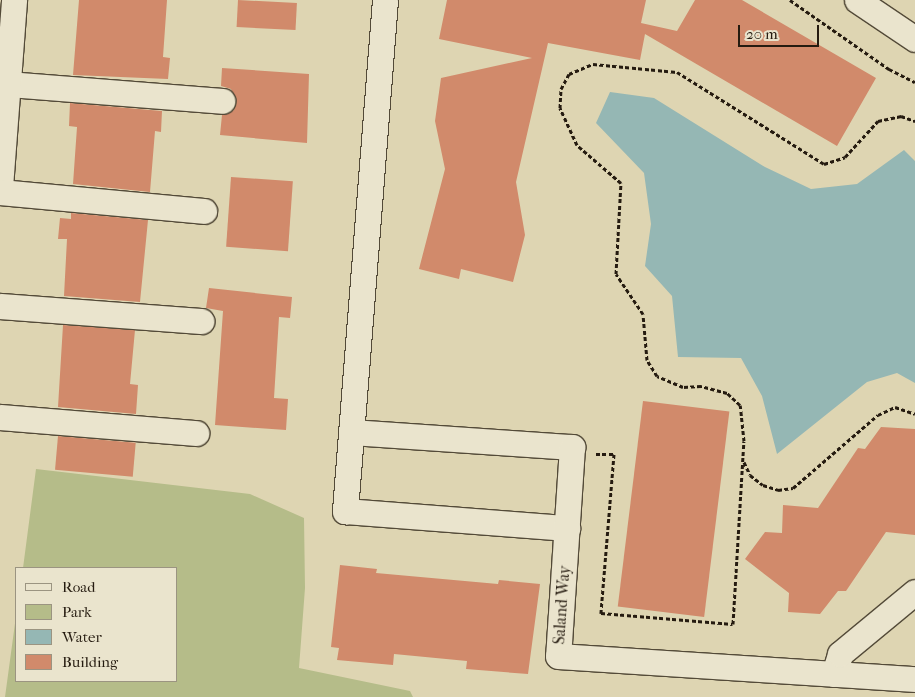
<!DOCTYPE html>
<style>
body{margin:0}
#map{position:relative;width:915px;height:697px;overflow:hidden;background:#ded5b2;font-family:"IM FELL French Canon",serif}
div>[style]{position:absolute}
[style*='--x']{left:calc(var(--x)*1px);top:calc(var(--y)*1px);width:calc(var(--w)*1px);rotate:calc(var(--a)*1deg)}
.green>*{inset:0;background:#b5bc89}
.water>*{inset:0;background:#95b7b4}
.building>*{inset:0;background:#d18a6b;transform-origin:0 0}
.path>*{height:3px;margin-top:-1.5px;transform-origin:0;background:repeating-linear-gradient(90deg,#251b10 0 4px,transparent 0 6.5px)}
.roads{filter:drop-shadow(1px 0 #534a38) drop-shadow(-1px 0 #534a38) drop-shadow(0 1px #534a38) drop-shadow(0 -1px #534a38)}
.minor>*{height:25px;margin:-12.5px;padding:0 12.5px;transform-origin:12.5px;border-radius:12.5px;background:#eae4cd}
span{translate:-50% -50%;white-space:nowrap;text-align:center;line-height:1.15;-webkit-text-stroke:4.5px #eae4cd;paint-order:stroke}
.street-label{font-size:16px;color:#251b10}
.legend{position:absolute;left:15px;top:567px;width:162px;height:115px;box-sizing:border-box;background:#eae4cd;border:1px solid #9b9481;margin:0;padding:6px 9px;list-style:none;font-size:15px;color:#251b10}
.legend li{display:flex;align-items:center;gap:10px;height:25px}
.legend b{width:25px;border:1px solid #9b9481}
.scale{position:absolute;left:738px;top:25px;width:81px;height:22px;box-sizing:border-box;border:2px solid #251b10;border-top:0;padding-left:6px;font-size:15px;line-height:18px;white-space:nowrap;color:#251b10;-webkit-text-stroke:4px #eae4cd;paint-order:stroke}
</style>
<div id="map">
<div class="green">
<i style="clip-path:polygon(36px 469px,250px 494px,304px 518px,305px 588px,299px 668px,410px 691px,413px 697px,5px 697px,16px 616px,16px 681px,176px 681px,176px 568px,23px 568px)"></i>
</div>
<div class="water">
<i style="clip-path:polygon(610px 92px,654px 98px,765px 167px,811px 189px,857px 184px,904px 150px,915px 161px,915px 383px,897px 373px,867px 382px,777px 454px,762px 396px,741px 358px,678px 357px,672px 296px,645px 266px,651px 224px,644px 173px,596px 123px)"></i>
</div>
<div class="building">
<i style="clip-path:polygon(79px 0,167px 0,163px 57px,170px 58px,168px 79px,73px 75px)"></i>
<i style="left:238px;top:0;width:59px;height:27px;rotate:3deg"></i>
<i style="clip-path:polygon(447px 0,646px 0,641px 23px,677px 31px,695px 0,742px 0,876px 78px,837px 146px,645px 34px,640px 60px,548px 43px,516px 182px,525px 235px,513px 282px,461px 269px,459px 279px,419px 269px,445px 169px,435px 121px,441px 78px,532px 58px,439px 39px)"></i>
<i style="clip-path:polygon(222px 68px,309px 74px,307px 143px,220px 135px,222px 115px,234px 110px,236px 102px,231px 89px,221px 86px)"></i>
<i style="clip-path:polygon(70px 103px,162px 111px,161px 132px,155px 131px,150px 192px,73px 184px,77px 127px,69px 126px)"></i>
<i style="left:231px;top:177px;width:62px;height:70px;rotate:4deg"></i>
<i style="clip-path:polygon(71px 213px,148px 220px,140px 302px,64px 296px,67px 239px,58px 239px,60px 218px,71px 219px)"></i>
<i style="clip-path:polygon(209px 288px,292px 297px,290px 318px,279px 317px,274px 398px,288px 399px,286px 430px,215px 425px,223px 311px,206px 308px)"></i>
<i style="clip-path:polygon(63px 325px,135px 330px,130px 384px,138px 385px,136px 414px,58px 407px)"></i>
<i style="left:643px;top:401px;width:87px;height:207px;rotate:7deg"></i>
<i style="clip-path:polygon(881px 427px,915px 429px,915px 535px,886px 532px,846px 591px,838px 591px,820px 614px,788px 612px,789px 593px,745px 559px,765px 532px,782px 533px,783px 505px,818px 508px,858px 448px,865px 449px)"></i>
<i style="left:58px;top:436px;width:78px;height:34px;rotate:5deg"></i>
<i style="clip-path:polygon(340px 565px,377px 569px,376px 573px,498px 584px,499px 580px,540px 584px,528px 674px,466px 669px,467px 661px,394px 654px,393px 665px,337px 660px,339px 648px,331px 647px)"></i>
</div>
<div class="path">
<i style="--x:790;--y:0;--w:121;--a:34.9"></i>
<i style="--x:889;--y:69;--w:29;--a:27"></i>
<i style="--x:596;--y:454;--w:18;--a:0"></i>
<i style="--x:614;--y:454;--w:160;--a:94.7"></i>
<i style="--x:601;--y:613;--w:132;--a:4.8"></i>
<i style="--x:733;--y:624;--w:183;--a:-86.6"></i>
<i style="--x:744;--y:441;--w:36;--a:-96"></i>
<i style="--x:740;--y:405;--w:18;--a:-137"></i>
<i style="--x:727;--y:393;--w:27;--a:-165"></i>
<i style="--x:701;--y:386;--w:18;--a:177"></i>
<i style="--x:683;--y:387;--w:28;--a:-157"></i>
<i style="--x:657;--y:376;--w:19;--a:-122"></i>
<i style="--x:647;--y:360;--w:46;--a:-95"></i>
<i style="--x:643;--y:314;--w:48;--a:-124"></i>
<i style="--x:616;--y:274;--w:91;--a:-86.9"></i>
<i style="--x:621;--y:183;--w:58;--a:-139.2"></i>
<i style="--x:577;--y:145;--w:41;--a:-114.7"></i>
<i style="--x:560;--y:108;--w:19;--a:-87"></i>
<i style="--x:561;--y:89;--w:17;--a:-62"></i>
<i style="--x:569;--y:74;--w:26;--a:-23"></i>
<i style="--x:593;--y:64;--w:84;--a:5.4"></i>
<i style="--x:677;--y:72;--w:173;--a:32"></i>
<i style="--x:824;--y:164;--w:22;--a:-18"></i>
<i style="--x:845;--y:157;--w:49;--a:-47.5"></i>
<i style="--x:878;--y:121;--w:24;--a:-12"></i>
<i style="--x:901;--y:116;--w:15;--a:20"></i>
<i style="--x:744;--y:462;--w:14;--a:65"></i>
<i style="--x:750;--y:475;--w:16;--a:38"></i>
<i style="--x:763;--y:485;--w:16;--a:18"></i>
<i style="--x:778;--y:490;--w:15;--a:-8"></i>
<i style="--x:793;--y:488;--w:112;--a:-40.7"></i>
<i style="--x:878;--y:415;--w:19;--a:-25"></i>
<i style="--x:895;--y:407;--w:21;--a:19"></i>
</div>
<div class="roads">
<div class="minor">
<i style="--x:385;--y:0;--w:513;--a:94.48"></i>
<i style="--x:345;--y:511;--w:223;--a:4.4"></i>
<i style="--x:857;--y:0;--w:70;--a:33.9"></i>
<i style="--x:8;--y:84;--w:215;--a:4.5"></i>
<i style="--x:0;--y:187;--w:188;--a:-85.7"></i>
<i style="--x:0;--y:192;--w:205;--a:5.3"></i>
<i style="--x:0;--y:306;--w:202;--a:4.3"></i>
<i style="--x:0;--y:417;--w:197;--a:4.7"></i>
<i style="--x:351;--y:432;--w:222;--a:3.9"></i>
<i style="--x:572;--y:447;--w:209;--a:93.8"></i>
<i style="--x:558;--y:656;--w:358;--a:3.7"></i>
<i style="--x:834;--y:674;--w:21;--a:-73"></i>
<i style="--x:840;--y:654;--w:97;--a:-39.6"></i>
</div>
</div>
<div class="street-label">
<span style="left:562px;top:605px;rotate:-86deg">Saland Way</span>
</div>
<ul class="legend">
<li><b style="height:6px;background:#eae4cd"></b>Road</li>
<li><b style="height:14px;background:#b5bc89"></b>Park</li>
<li><b style="height:14px;background:#95b7b4"></b>Water</li>
<li><b style="height:14px;background:#d18a6b"></b>Building</li>
</ul>
<div class="scale">20 m</div>
</div>
